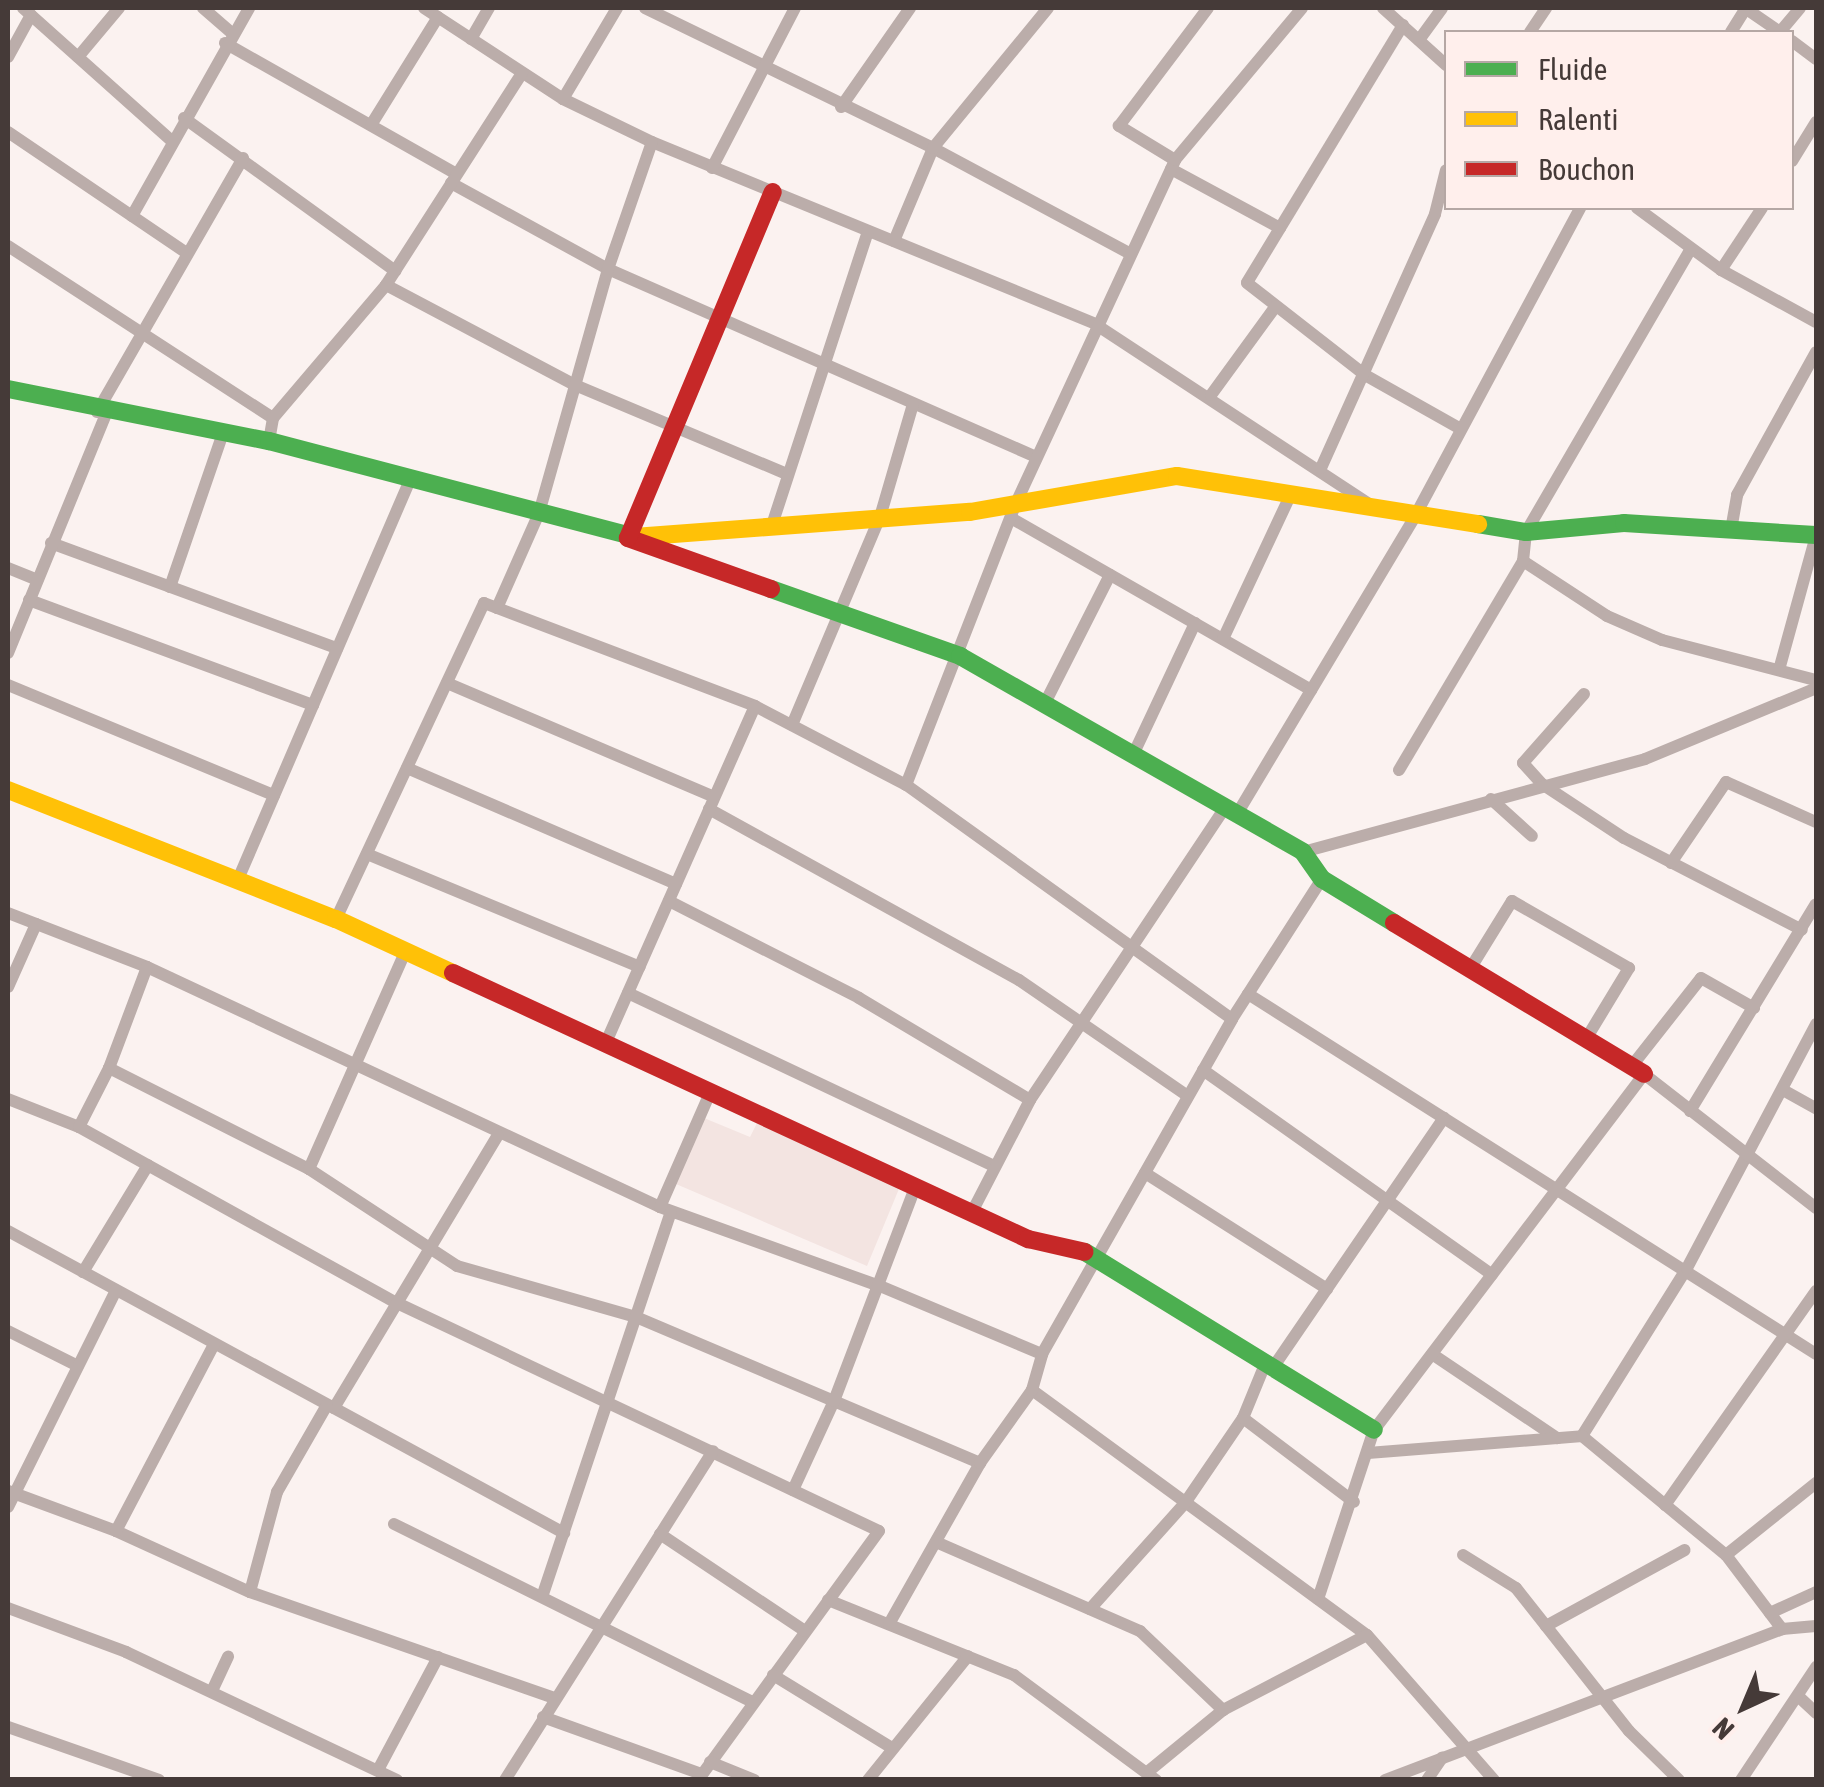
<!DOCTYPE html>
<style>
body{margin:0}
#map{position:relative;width:1824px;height:1787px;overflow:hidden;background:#fbf2f0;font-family:"Asap Condensed",sans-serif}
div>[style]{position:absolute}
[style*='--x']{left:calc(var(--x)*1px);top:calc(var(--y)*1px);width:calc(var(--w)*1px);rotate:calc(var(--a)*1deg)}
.built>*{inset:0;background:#f3e4e1}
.street>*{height:12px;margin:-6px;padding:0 6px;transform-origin:6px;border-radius:6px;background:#bbadaa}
.fast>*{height:18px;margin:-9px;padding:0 9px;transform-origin:9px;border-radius:9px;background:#4caf50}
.slow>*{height:18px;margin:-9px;padding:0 9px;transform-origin:9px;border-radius:9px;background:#ffc107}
.jam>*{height:18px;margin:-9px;padding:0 9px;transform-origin:9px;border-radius:9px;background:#c62828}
span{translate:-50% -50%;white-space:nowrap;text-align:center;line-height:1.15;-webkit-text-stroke:9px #ffefec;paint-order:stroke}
.frame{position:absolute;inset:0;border:10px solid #453a38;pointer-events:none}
.legend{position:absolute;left:1444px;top:30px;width:350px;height:180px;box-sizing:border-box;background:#ffefec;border:2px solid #b5a7a4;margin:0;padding:12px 18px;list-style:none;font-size:30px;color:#453a38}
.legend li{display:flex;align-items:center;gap:20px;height:50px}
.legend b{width:50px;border:2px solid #b5a7a4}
.north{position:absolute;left:1694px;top:1657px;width:100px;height:100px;-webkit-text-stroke:8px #ffefec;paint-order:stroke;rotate:224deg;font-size:28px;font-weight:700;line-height:40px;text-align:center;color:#453a38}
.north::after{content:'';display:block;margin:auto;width:35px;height:45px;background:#453a38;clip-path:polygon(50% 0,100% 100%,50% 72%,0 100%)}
</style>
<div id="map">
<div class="built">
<i style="clip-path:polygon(704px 1118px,750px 1137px,757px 1123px,901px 1184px,867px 1266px,676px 1184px)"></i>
</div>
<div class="street">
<i style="--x:23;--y:8;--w:200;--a:41.8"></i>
<i style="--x:203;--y:8;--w:37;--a:41"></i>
<i style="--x:424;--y:8;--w:166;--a:33.2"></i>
<i style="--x:563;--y:99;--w:99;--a:25.8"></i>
<i style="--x:652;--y:142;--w:479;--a:22.3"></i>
<i style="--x:1095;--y:324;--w:328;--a:33.3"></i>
<i style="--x:645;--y:8;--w:320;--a:25.9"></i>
<i style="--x:933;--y:148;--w:222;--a:28.2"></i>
<i style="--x:1383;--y:8;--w:85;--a:42.1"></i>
<i style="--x:1745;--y:8;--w:42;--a:34.4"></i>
<i style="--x:1780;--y:32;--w:31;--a:-50"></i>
<i style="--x:1403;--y:25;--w:301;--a:121.2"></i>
<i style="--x:1247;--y:283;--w:150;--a:37.9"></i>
<i style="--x:1365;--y:375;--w:110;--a:29.4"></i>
<i style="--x:1530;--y:32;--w:29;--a:-56"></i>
<i style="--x:1731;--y:32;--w:28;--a:-58"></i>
<i style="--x:471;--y:39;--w:36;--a:-60"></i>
<i style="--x:1419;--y:40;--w:39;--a:-54"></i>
<i style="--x:1792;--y:41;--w:30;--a:37"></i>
<i style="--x:225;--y:43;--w:266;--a:29.5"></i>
<i style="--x:8;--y:57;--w:48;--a:-61.3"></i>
<i style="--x:78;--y:57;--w:64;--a:-50.1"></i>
<i style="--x:563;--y:99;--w:106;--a:-59.3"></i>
<i style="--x:841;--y:107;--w:121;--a:-55.1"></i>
<i style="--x:184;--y:118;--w:261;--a:35.9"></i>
<i style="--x:371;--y:125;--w:127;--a:-58.2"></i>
<i style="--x:8;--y:132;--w:216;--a:34.1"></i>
<i style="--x:1175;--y:160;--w:66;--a:-148.7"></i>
<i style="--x:1119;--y:126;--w:148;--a:-53"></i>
<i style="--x:1792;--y:161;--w:46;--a:-58.4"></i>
<i style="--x:712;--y:168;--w:180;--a:-62.6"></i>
<i style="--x:1171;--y:169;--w:124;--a:28.4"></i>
<i style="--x:451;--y:183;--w:179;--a:28.7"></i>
<i style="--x:608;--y:269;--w:467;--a:23.7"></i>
<i style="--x:1637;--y:208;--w:104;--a:36.4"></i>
<i style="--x:1721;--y:270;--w:108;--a:28.7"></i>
<i style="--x:132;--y:216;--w:239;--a:-60.6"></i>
<i style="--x:894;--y:241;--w:101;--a:-67.2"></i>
<i style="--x:933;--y:148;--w:181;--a:-50.6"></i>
<i style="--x:8;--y:246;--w:316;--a:33"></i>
<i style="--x:1721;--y:270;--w:74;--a:-56.5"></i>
<i style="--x:386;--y:285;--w:214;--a:27.9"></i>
<i style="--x:575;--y:385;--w:230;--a:22.8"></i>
<i style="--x:1211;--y:395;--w:110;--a:-53.9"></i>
<i style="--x:97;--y:412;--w:293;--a:-60.1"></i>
<i style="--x:269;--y:441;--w:23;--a:-80"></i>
<i style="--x:273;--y:418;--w:175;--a:-49.6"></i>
<i style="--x:386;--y:285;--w:252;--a:-57.3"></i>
<i style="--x:1321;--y:468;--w:278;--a:-65.8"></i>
<i style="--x:1435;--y:214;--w:45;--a:-76"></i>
<i style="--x:1011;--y:518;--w:346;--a:29.8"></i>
<i style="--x:772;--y:525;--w:309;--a:-71.9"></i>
<i style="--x:1731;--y:530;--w:36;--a:-80"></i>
<i style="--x:1737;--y:495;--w:163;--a:-61.1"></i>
<i style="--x:51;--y:543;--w:305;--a:20.2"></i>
<i style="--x:1523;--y:561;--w:100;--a:33.2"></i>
<i style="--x:1607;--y:616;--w:60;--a:23.6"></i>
<i style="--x:1662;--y:640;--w:159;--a:14.6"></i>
<i style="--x:8;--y:568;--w:31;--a:22"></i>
<i style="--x:170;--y:587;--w:163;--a:-71"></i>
<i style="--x:29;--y:600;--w:303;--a:20.3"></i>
<i style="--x:497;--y:608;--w:104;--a:-66.1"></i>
<i style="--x:539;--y:513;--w:254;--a:-74.2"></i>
<i style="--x:608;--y:269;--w:134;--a:-70.9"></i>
<i style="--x:1223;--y:639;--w:162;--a:-64.9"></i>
<i style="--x:8;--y:653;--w:258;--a:-67.7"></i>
<i style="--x:1779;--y:670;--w:139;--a:-74.6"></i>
<i style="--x:447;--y:683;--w:290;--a:23.1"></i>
<i style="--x:8;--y:685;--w:288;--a:22.5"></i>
<i style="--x:1584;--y:694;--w:92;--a:131.5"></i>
<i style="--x:1523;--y:763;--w:28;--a:48"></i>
<i style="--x:1542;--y:784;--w:98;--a:33.4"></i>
<i style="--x:1624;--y:838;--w:200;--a:27.3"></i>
<i style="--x:1044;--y:705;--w:146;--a:-63.1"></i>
<i style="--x:792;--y:725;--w:226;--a:-67.1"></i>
<i style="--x:880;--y:517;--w:118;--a:-73.7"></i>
<i style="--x:1133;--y:755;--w:146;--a:-64.8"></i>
<i style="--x:407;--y:768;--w:293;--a:23.3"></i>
<i style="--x:1399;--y:770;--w:243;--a:-59.3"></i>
<i style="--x:1523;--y:561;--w:29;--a:-84"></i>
<i style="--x:1526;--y:532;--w:326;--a:-59.8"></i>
<i style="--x:1491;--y:799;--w:55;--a:42.1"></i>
<i style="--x:709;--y:809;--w:354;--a:28.9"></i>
<i style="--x:1019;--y:980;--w:205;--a:34.5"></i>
<i style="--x:1237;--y:814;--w:345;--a:-59.1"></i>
<i style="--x:1414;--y:518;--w:352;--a:-61.8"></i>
<i style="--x:1303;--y:852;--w:354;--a:-15.2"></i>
<i style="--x:1645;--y:759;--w:185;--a:-22.5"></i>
<i style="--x:367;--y:854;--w:295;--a:22.5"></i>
<i style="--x:1671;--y:863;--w:98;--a:-55.8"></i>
<i style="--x:1726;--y:782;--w:98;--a:24"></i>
<i style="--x:239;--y:877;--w:433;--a:-66.7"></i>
<i style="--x:669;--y:901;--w:213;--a:27"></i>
<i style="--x:859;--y:998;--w:199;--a:30.8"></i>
<i style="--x:8;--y:913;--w:149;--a:21.2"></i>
<i style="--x:147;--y:967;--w:566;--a:25.07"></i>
<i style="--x:660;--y:1207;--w:234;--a:19.8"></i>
<i style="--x:880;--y:1286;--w:176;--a:22.8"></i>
<i style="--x:336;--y:919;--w:349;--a:-64.9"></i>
<i style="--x:484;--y:603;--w:290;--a:20.8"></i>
<i style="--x:755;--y:706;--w:170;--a:27.6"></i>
<i style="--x:147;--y:967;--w:108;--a:110.6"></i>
<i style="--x:109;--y:1068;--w:224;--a:26.8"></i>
<i style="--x:309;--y:1169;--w:177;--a:33.2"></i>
<i style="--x:457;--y:1266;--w:186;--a:15.9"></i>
<i style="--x:636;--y:1317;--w:374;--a:23"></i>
<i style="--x:1470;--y:969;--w:80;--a:-58.3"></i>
<i style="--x:1512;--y:901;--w:135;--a:29.8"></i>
<i style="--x:1629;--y:968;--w:83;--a:121.2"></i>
<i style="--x:8;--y:987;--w:69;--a:-66"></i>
<i style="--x:628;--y:993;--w:403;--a:25.3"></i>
<i style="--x:1248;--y:994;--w:672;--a:32.37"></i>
<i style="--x:1232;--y:1019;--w:401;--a:-144.3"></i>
<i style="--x:906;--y:785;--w:303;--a:-68.7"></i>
<i style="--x:1016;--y:503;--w:378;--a:-65.1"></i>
<i style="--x:1175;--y:160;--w:198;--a:-50.1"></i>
<i style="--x:607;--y:1040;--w:365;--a:-66.1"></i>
<i style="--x:1631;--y:1067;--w:113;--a:-51.8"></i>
<i style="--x:1701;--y:978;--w:61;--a:29.5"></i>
<i style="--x:1203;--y:1070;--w:354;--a:35.3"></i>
<i style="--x:1783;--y:1090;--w:38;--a:29"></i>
<i style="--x:8;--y:1099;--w:76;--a:21.5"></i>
<i style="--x:79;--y:1127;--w:363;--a:29"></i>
<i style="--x:397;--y:1303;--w:533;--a:25.32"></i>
<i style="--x:879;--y:1531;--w:308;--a:126"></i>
<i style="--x:1690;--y:1111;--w:242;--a:-58.7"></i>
<i style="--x:79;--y:1127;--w:66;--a:-63"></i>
<i style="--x:309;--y:1169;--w:237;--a:-66.1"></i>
<i style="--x:1145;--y:1173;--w:216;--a:32.5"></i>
<i style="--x:660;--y:1207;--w:127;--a:-66.3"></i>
<i style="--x:972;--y:1212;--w:126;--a:-62.6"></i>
<i style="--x:1030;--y:1100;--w:351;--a:-56.3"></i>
<i style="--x:8;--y:1231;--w:633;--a:28.51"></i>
<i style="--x:83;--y:1272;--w:125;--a:-58.7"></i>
<i style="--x:8;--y:1331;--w:78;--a:26.6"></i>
<i style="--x:1432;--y:1354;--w:151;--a:33.9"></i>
<i style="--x:1274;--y:1366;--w:301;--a:-55.6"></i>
<i style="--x:1032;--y:1390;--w:415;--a:36.2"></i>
<i style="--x:1367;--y:1635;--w:193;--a:48.8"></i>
<i style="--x:334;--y:1408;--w:318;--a:-59"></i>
<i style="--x:1243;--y:1418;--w:139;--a:37.1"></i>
<i style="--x:1582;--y:1436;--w:198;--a:-58"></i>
<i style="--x:1687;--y:1268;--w:276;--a:-62.1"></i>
<i style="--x:1368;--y:1453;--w:215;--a:-4.5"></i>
<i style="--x:1582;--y:1436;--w:187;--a:39.6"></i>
<i style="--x:1726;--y:1555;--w:93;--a:52.9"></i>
<i style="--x:793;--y:1490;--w:98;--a:-65.3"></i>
<i style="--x:834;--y:1401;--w:228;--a:-69.2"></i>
<i style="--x:8;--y:1491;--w:115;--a:20.3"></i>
<i style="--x:116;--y:1531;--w:147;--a:24.5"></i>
<i style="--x:250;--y:1592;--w:323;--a:19.2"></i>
<i style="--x:1665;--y:1505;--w:262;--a:-54.8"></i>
<i style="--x:8;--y:1507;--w:242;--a:-63.5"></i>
<i style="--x:394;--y:1524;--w:401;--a:26.4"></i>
<i style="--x:116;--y:1531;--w:211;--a:-62.3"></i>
<i style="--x:660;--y:1534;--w:174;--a:33.8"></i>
<i style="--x:936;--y:1542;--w:223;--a:23.6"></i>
<i style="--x:1140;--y:1631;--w:115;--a:43.6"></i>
<i style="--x:1463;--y:1555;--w:62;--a:31.9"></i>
<i style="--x:1516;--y:1588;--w:182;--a:51.7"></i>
<i style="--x:1629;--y:1731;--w:70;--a:44.4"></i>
<i style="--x:1726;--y:1555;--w:115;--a:-38.7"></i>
<i style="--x:250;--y:1592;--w:104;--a:-74.9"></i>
<i style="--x:277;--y:1492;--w:100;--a:-60.1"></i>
<i style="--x:543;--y:1594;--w:403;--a:-71.5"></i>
<i style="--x:1318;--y:1599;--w:178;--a:-71.7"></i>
<i style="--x:1374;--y:1430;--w:447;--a:-52.8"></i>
<i style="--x:1644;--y:1074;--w:218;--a:37.9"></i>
<i style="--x:828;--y:1600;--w:201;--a:22"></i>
<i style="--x:1014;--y:1675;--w:177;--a:36.5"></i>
<i style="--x:8;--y:1608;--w:126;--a:20.4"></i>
<i style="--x:126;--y:1652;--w:300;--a:25.3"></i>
<i style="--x:1090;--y:1609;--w:142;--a:-48.1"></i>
<i style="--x:1185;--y:1503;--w:103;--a:-55.7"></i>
<i style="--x:1243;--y:1418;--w:61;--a:-67.7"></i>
<i style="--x:1770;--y:1613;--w:51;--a:-24.5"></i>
<i style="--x:889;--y:1624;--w:185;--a:-60.5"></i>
<i style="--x:980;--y:1463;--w:90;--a:-54.5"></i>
<i style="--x:1032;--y:1390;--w:37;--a:-74"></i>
<i style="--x:1042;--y:1354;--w:385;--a:-60.4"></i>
<i style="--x:1232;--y:1019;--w:166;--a:-57.3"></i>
<i style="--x:1546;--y:1626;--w:158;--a:-28.7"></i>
<i style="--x:773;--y:1675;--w:136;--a:31.5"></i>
<i style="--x:212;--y:1691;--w:38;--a:-65"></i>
<i style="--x:1798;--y:1696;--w:25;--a:43"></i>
<i style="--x:543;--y:1717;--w:168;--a:19.8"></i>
<i style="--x:8;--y:1727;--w:160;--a:19.3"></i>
<i style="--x:710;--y:1762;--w:48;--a:22.2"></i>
<i style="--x:378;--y:1770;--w:128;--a:-62"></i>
<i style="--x:1150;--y:1770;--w:94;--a:-39.4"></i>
<i style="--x:1223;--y:1710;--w:162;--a:-27.5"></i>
<i style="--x:505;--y:1780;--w:389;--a:-57.7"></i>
<i style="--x:868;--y:1780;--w:159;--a:-51.1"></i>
<i style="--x:1385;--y:1780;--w:425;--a:-20.8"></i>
<i style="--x:1782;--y:1629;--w:34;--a:-5"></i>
<i style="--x:1427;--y:1780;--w:27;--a:-56"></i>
<i style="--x:1741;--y:1780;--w:136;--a:-56.4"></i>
</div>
<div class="fast">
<i style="--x:8;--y:389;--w:266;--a:11.3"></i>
<i style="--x:269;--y:441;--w:377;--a:14.7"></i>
<i style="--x:1478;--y:524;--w:49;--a:9.5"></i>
<i style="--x:1526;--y:532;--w:98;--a:-5.2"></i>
<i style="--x:1624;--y:523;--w:192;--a:3.6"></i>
<i style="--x:771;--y:589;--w:201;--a:19.5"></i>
<i style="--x:960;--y:656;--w:395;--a:29.7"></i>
<i style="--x:1303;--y:852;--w:33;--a:55"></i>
<i style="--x:1322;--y:879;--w:84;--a:31.4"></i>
<i style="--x:1085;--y:1252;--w:339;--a:31.6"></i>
</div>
<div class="slow">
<i style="--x:634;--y:537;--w:337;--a:-4.3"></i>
<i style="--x:970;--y:512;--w:210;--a:-9.9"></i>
<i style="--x:1177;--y:476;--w:305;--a:9.1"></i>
<i style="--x:8;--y:790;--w:352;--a:21.5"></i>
<i style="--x:336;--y:919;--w:129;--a:24.8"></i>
</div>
<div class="jam">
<i style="--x:771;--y:589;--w:152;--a:-160.4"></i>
<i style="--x:628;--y:538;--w:375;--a:-67.3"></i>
<i style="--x:1394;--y:923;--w:292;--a:31.1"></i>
<i style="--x:453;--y:973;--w:634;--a:24.83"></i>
<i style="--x:1028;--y:1239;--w:58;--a:12.8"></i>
</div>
<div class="frame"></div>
<ul class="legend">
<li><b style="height:12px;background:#4caf50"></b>Fluide</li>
<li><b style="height:12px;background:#ffc107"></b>Ralenti</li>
<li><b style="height:12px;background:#c62828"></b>Bouchon</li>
</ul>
<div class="north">N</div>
</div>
